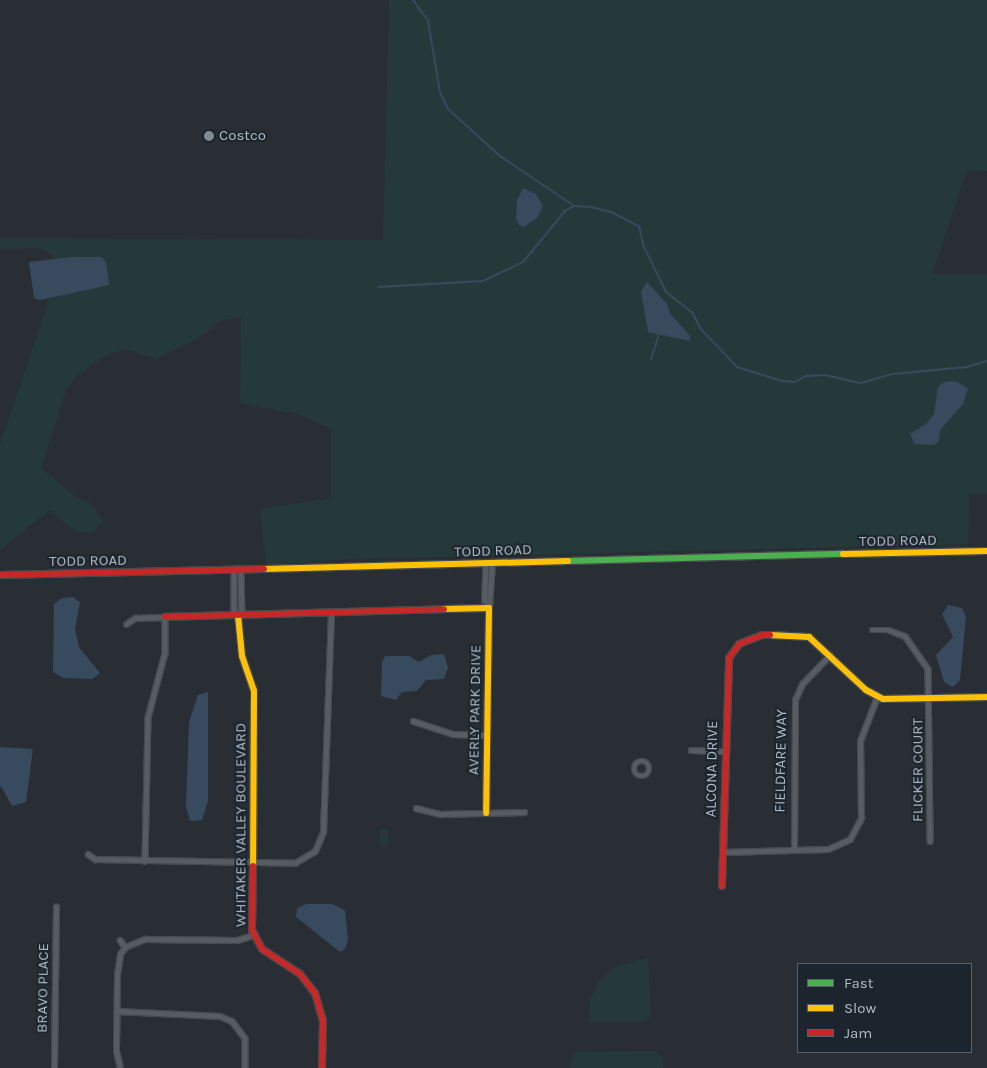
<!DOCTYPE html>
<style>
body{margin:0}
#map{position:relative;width:987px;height:1068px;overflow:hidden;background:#282e34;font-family:Karla,sans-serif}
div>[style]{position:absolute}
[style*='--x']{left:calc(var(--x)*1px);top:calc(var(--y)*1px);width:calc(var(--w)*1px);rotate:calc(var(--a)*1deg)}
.green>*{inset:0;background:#26393a;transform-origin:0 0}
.water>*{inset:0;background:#374a5e}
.stream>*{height:2px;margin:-1px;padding:0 1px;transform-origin:1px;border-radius:1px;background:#374a5e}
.roads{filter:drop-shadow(1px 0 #464a4f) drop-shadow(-1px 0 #464a4f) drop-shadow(0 1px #464a4f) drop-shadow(0 -1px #464a4f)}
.street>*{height:4.5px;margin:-2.25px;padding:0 2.25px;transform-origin:2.25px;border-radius:2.25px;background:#575c62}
.street>.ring{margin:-2.25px;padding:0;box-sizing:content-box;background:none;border:4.5px solid #575c62;border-radius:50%}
.fast>*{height:6px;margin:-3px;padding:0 3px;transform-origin:3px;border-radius:3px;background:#4caf50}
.slow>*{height:6px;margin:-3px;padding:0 3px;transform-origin:3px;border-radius:3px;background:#ffc107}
.jam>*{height:6px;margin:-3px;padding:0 3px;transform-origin:3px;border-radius:3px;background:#c62828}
.dots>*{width:14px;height:14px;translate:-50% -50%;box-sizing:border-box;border:2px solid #1c252e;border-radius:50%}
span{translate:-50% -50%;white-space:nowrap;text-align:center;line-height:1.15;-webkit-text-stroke:4px #1c252e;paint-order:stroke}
.poi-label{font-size:15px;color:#b1bbc5}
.left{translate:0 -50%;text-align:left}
.street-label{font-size:15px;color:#b1bbc5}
.legend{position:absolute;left:797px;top:963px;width:175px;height:90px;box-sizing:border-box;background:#1c252e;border:1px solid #58616a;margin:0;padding:6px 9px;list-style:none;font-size:15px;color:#b1bbc5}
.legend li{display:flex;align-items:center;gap:10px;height:25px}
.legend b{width:25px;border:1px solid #58616a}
</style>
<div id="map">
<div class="green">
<i style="clip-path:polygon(389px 0,987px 0,987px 171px,967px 170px,932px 274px,987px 274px,987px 494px,969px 494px,968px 544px,351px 559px,266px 565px,260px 509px,331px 498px,331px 428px,298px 414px,240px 403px,241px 317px,222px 320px,199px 338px,156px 359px,124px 349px,103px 357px,76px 377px,66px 390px,41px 468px,76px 497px,92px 504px,103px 521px,93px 533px,76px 532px,50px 510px,0 550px,0 444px,47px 306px,53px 255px,39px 248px,0 249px,0 238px,383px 240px)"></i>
<i style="left:380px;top:829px;width:8px;height:17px"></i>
<i style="clip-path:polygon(648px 958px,651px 1015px,644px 1022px,589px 1022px,590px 1000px,599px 982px,615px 967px)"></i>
<i style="clip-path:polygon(655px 1051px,663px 1059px,663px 1068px,568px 1068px,576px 1052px)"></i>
</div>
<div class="water">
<i style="clip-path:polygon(523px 188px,536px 194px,543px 206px,538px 217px,524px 227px,519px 225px,516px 219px,517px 200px)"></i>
<i style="clip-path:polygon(73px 257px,102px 257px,106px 262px,109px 285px,40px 300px,34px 298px,29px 262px)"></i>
<i style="clip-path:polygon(647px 282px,667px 304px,670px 313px,690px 336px,690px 341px,648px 332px,641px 292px)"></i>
<i style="clip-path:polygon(955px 381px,968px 388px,963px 404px,940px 430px,939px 441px,934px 445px,915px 444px,910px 434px,926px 424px,934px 414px,938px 387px,944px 382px)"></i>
<i style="clip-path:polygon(73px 597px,80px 602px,75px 629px,79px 647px,100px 673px,92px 679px,64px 678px,53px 672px,54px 604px,62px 598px)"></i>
<i style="clip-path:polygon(948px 605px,962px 608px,966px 617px,960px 680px,953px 687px,944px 682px,936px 655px,953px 637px,942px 614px)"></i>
<i style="clip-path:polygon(444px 654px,448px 668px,444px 679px,426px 680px,417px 691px,402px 692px,396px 700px,381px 696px,382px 662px,385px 656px,409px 656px,419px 662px,431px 655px)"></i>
<i style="clip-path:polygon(208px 692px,208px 801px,202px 820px,190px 821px,186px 807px,189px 722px,198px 695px)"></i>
<i style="clip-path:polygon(0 747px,33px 749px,26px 802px,12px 806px,0 785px)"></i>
<i style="clip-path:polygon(306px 904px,332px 904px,345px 910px,348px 940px,345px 949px,340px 952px,296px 917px,297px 908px)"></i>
</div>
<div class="stream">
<i style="--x:413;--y:0;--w:26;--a:54"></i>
<i style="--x:428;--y:21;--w:72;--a:80.4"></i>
<i style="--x:440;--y:92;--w:19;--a:65"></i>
<i style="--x:448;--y:109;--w:70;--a:42.1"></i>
<i style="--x:500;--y:156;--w:89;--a:34"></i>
<i style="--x:378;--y:287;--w:105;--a:-3.3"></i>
<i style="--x:483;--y:281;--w:44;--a:-25.4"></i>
<i style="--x:523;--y:262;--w:66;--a:-50.5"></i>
<i style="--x:565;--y:211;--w:10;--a:-29"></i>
<i style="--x:574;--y:206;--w:16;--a:4"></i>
<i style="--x:590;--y:207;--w:22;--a:13"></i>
<i style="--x:611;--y:212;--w:31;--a:27"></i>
<i style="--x:639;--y:226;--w:22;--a:77"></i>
<i style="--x:644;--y:247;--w:50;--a:63.9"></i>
<i style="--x:666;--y:292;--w:33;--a:38"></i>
<i style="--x:692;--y:312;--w:18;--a:63"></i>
<i style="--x:700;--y:328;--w:54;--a:46.5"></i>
<i style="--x:737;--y:367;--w:47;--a:17.3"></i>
<i style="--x:782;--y:381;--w:13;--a:4"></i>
<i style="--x:795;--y:382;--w:13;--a:-29"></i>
<i style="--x:806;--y:376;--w:19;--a:-3"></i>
<i style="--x:825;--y:375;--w:37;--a:13"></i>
<i style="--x:861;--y:383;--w:33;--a:-16"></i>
<i style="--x:893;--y:374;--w:74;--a:-5.4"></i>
<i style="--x:967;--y:367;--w:21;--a:-17"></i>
<i style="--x:651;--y:359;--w:25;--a:-72"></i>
</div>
<div class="roads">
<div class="street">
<i style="--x:486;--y:563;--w:37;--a:92"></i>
<i style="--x:485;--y:600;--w:9;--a:63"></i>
<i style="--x:489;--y:608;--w:45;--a:-86.2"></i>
<i style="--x:241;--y:569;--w:46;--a:88.8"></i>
<i style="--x:234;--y:570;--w:45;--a:90"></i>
<i style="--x:126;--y:624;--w:11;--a:-34"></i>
<i style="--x:135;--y:618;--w:30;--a:-2"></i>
<i style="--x:165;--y:617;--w:36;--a:90"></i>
<i style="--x:165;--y:653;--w:67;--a:104.7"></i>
<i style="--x:148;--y:718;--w:143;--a:91.2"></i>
<i style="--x:872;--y:630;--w:17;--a:0"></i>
<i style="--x:889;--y:630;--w:17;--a:21"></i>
<i style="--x:905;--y:636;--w:40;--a:55.1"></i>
<i style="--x:928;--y:669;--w:172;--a:89.3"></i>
<i style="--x:413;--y:721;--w:42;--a:18"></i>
<i style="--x:453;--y:734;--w:34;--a:2"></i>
<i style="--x:691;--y:750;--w:34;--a:2"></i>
<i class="ring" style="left:634px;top:761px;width:11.5px;height:11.5px"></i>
<i style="--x:416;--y:808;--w:25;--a:14"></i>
<i style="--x:440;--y:814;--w:84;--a:-1.4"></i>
<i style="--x:794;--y:850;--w:150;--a:-89.6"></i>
<i style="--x:795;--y:700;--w:17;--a:-66"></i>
<i style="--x:802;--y:684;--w:40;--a:-46"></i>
<i style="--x:723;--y:852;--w:105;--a:-1.6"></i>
<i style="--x:828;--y:849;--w:24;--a:-24"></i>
<i style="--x:850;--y:839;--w:24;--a:-62"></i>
<i style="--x:861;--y:818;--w:77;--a:-90.7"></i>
<i style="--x:860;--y:741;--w:47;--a:-68.9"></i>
<i style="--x:88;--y:854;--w:9;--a:36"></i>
<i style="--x:95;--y:859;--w:200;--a:1.1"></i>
<i style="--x:295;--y:863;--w:23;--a:-31"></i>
<i style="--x:315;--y:851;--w:21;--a:-67"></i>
<i style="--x:323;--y:832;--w:220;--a:-87.9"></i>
<i style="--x:120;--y:940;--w:9;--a:54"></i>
<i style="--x:117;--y:1011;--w:103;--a:2.8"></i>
<i style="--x:220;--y:1016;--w:13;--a:23"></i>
<i style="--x:232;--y:1021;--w:21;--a:53"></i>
<i style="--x:245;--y:1038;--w:30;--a:90"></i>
<i style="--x:54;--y:1068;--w:161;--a:-89.3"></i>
<i style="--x:120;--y:1068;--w:18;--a:-103"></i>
<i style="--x:116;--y:1050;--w:76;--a:-89.2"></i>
<i style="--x:117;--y:974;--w:20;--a:-81"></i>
<i style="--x:120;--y:954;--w:9;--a:-54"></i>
<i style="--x:125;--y:947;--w:22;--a:-22"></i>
<i style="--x:145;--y:939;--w:92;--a:0.6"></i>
<i style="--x:237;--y:940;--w:17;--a:-17"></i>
</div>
<div class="fast">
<i style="--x:568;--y:561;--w:275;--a:-1.5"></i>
</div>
<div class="slow">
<i style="--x:843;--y:554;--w:144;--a:-1.2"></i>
<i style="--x:264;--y:569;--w:304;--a:-1.5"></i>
<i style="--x:444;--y:609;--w:45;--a:-1.3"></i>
<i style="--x:489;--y:608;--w:205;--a:90.8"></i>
<i style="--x:238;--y:615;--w:41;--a:84.4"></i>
<i style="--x:242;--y:656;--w:37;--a:71"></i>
<i style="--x:254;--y:691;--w:175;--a:90.3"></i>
<i style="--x:770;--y:635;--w:39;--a:3"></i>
<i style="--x:809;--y:637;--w:78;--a:42.9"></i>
<i style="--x:866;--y:690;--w:19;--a:28"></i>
<i style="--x:883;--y:699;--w:104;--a:-1.1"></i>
</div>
<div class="jam">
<i style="--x:0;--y:575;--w:264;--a:-1.3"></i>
<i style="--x:165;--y:617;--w:279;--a:-1.6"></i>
<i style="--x:253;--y:866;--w:64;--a:90.9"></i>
<i style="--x:252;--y:930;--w:21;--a:62"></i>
<i style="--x:262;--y:949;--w:45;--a:33.3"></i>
<i style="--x:300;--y:974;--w:24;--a:52"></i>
<i style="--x:315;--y:993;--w:29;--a:74"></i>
<i style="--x:323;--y:1021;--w:47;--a:91.2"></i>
<i style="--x:722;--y:886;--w:228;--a:-88.2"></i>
<i style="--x:729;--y:658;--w:17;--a:-54"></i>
<i style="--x:739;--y:644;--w:25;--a:-21"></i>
<i style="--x:762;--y:635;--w:8;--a:0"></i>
</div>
</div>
<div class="dots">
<i style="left:209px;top:136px;background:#818a92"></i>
</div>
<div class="poi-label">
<span class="left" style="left:219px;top:136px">Costco</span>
</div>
<div class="street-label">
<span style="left:898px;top:541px;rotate:-1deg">TODD ROAD</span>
<span style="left:493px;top:551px;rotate:-2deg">TODD ROAD</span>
<span style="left:88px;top:561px;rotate:-1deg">TODD ROAD</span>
<span style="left:475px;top:710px;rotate:-89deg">AVERLY PARK DRIVE</span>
<span style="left:781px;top:761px;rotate:-89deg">FIELDFARE WAY</span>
<span style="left:712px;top:769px;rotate:-89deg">ALCONA DRIVE</span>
<span style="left:918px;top:770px;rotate:-90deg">FLICKER COURT</span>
<span style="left:241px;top:825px;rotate:-90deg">WHITAKER VALLEY BOULEVARD</span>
<span style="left:43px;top:988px;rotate:-89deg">BRAVO PLACE</span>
</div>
<ul class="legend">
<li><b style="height:6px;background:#4caf50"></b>Fast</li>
<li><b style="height:6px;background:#ffc107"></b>Slow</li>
<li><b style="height:6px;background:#c62828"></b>Jam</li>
</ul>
</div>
